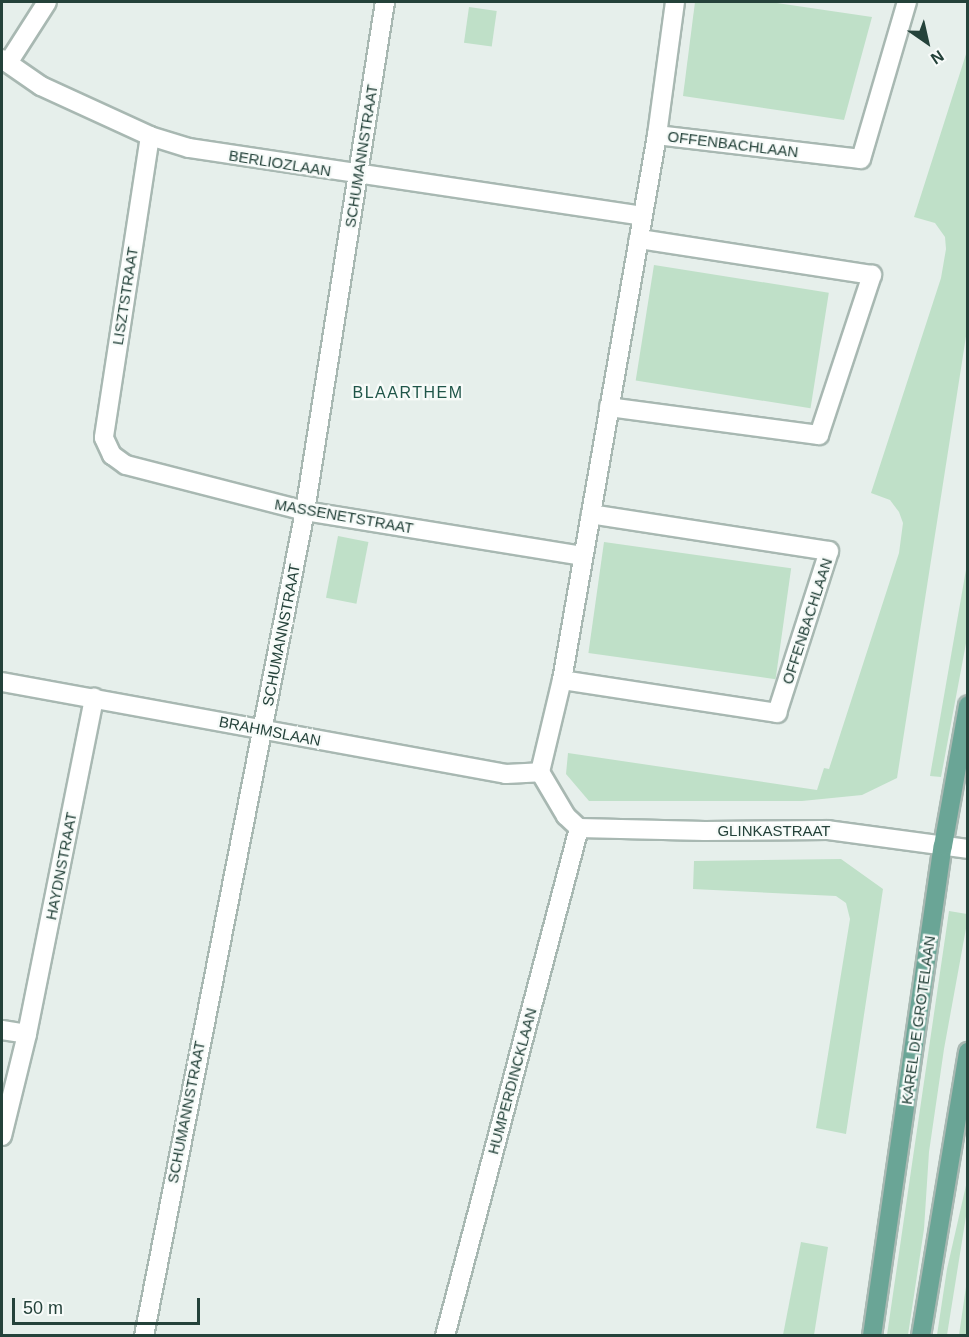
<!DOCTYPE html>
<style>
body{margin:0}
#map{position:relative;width:969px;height:1337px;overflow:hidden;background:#e6efeb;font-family:Helvetica,sans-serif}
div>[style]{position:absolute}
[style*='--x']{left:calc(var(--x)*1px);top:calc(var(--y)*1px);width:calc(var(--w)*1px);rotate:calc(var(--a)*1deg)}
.green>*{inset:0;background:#bfe0c8;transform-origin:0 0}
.roads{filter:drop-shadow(2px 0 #a8b8b2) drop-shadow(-2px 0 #a8b8b2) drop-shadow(0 2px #a8b8b2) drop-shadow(0 -2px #a8b8b2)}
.street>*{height:18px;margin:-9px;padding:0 9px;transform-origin:9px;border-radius:9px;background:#fff}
.secondary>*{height:18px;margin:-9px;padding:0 9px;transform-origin:9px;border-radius:9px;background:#fff}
.primary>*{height:18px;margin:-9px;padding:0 9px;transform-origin:9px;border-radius:9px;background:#6aa596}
span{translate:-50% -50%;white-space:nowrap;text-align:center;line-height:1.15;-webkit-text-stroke:4.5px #f7fbf9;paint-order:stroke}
.street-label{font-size:15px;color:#24423a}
.neighbourhood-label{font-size:16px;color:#1f5548;letter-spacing:1.5px}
.frame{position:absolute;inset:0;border:3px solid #24423a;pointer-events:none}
.north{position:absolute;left:897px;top:12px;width:60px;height:60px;-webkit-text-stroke:4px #f7fbf9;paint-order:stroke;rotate:146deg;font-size:16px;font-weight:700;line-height:24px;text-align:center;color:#24423a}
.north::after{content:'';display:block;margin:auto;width:21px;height:27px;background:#24423a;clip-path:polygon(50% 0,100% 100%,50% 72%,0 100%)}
.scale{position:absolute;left:12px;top:1298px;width:188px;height:27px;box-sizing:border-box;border:3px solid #24423a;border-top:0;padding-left:8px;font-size:18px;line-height:21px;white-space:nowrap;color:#24423a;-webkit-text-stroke:4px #f7fbf9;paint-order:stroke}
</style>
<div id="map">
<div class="green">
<i style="clip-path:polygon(695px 2px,770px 2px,872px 17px,844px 120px,683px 96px)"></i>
<i style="left:469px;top:7px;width:28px;height:36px;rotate:8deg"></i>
<i style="clip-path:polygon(967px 51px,967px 330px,897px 778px,862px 795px,802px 801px,589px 801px,566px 774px,568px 753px,817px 790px,824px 768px,829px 769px,899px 553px,903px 523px,899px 512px,890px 500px,871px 493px,941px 278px,946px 249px,945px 237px,935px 223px,914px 217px)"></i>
<i style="left:654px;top:265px;width:177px;height:117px;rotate:9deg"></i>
<i style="left:338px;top:536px;width:31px;height:63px;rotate:11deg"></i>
<i style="left:604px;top:542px;width:189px;height:112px;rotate:8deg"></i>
<i style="clip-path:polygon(967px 564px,967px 638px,941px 777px,930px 776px)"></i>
<i style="clip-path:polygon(841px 859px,883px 889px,846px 1134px,816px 1128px,850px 919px,846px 903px,836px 896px,693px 889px,694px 861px)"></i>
<i style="clip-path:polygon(949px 911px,967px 914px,967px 923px,944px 1049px,929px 1152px,924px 1229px,908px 1335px,887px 1335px)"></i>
<i style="clip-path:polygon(967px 1181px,967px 1210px,947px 1335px,937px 1335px,947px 1269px)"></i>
<i style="clip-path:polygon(801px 1242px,828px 1247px,814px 1335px,783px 1335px)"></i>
<i style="clip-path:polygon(967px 1280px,967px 1335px,959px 1335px)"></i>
</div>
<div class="roads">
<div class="street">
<i style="--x:2;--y:59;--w:47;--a:34.7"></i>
<i style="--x:41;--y:86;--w:120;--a:24.6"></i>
<i style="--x:150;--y:136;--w:41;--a:17.1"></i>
<i style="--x:189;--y:148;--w:458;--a:8.5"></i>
<i style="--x:8;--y:63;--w:72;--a:-57.4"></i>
<i style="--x:657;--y:135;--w:205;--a:6.7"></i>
<i style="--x:861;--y:159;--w:164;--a:-73.7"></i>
<i style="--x:150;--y:136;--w:305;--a:98.7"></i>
<i style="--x:104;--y:438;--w:19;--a:65"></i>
<i style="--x:112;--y:455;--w:17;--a:36"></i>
<i style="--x:126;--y:465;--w:185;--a:14.4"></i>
<i style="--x:305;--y:511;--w:281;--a:9.2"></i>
<i style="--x:609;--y:407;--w:212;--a:7.6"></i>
<i style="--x:819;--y:435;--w:169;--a:-71.7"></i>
<i style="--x:872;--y:275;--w:236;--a:-171.2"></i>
<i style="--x:562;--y:680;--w:218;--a:8.7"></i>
<i style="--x:777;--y:713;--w:170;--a:-72.2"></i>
<i style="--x:829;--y:551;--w:241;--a:-171.2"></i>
<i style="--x:2;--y:1030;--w:25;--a:9"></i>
<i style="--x:2;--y:1136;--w:105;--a:-76.2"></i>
<i style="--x:27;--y:1034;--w:343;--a:-78.7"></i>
<i style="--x:144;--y:1336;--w:841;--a:-78.96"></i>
<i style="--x:305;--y:511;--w:515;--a:-81.07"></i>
<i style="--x:445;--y:1336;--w:525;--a:-75.22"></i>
</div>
<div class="secondary">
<i style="--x:2;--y:682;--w:512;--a:10.34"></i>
<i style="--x:506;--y:774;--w:34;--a:-3"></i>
<i style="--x:540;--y:772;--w:95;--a:-76.6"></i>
<i style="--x:562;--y:680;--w:553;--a:-80.11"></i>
<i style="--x:657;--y:135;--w:134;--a:-82.3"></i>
<i style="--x:540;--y:772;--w:51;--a:59.4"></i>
<i style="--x:566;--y:816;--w:18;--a:43"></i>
<i style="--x:579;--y:828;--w:126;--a:1.4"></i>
<i style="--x:705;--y:831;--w:123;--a:-0.5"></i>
<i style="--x:828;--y:830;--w:141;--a:7.7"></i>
</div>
<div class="primary">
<i style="--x:872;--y:1336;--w:495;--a:-81.8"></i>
<i style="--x:943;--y:846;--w:143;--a:-79.9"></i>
<i style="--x:921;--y:1336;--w:288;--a:-80.6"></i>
</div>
</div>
<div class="street-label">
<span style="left:733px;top:144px;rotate:7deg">OFFENBACHLAAN</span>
<span style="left:361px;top:156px;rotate:-81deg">SCHUMANNSTRAAT</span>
<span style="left:280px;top:163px;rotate:9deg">BERLIOZLAAN</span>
<span style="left:125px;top:296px;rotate:-81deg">LISZTSTRAAT</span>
<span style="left:344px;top:516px;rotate:10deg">MASSENETSTRAAT</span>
<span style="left:807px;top:621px;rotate:-72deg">OFFENBACHLAAN</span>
<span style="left:281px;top:635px;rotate:-79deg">SCHUMANNSTRAAT</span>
<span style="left:270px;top:731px;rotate:11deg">BRAHMSLAAN</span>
<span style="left:774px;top:831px">GLINKASTRAAT</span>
<span style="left:61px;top:866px;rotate:-79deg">HAYDNSTRAAT</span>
<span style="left:918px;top:1020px;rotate:-82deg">KAREL DE GROTELAAN</span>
<span style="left:512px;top:1081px;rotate:-75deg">HUMPERDINCKLAAN</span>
<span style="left:186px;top:1112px;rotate:-79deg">SCHUMANNSTRAAT</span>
</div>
<div class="neighbourhood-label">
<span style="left:408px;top:393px">BLAARTHEM</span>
</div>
<div class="frame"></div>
<div class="north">N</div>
<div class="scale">50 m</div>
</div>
